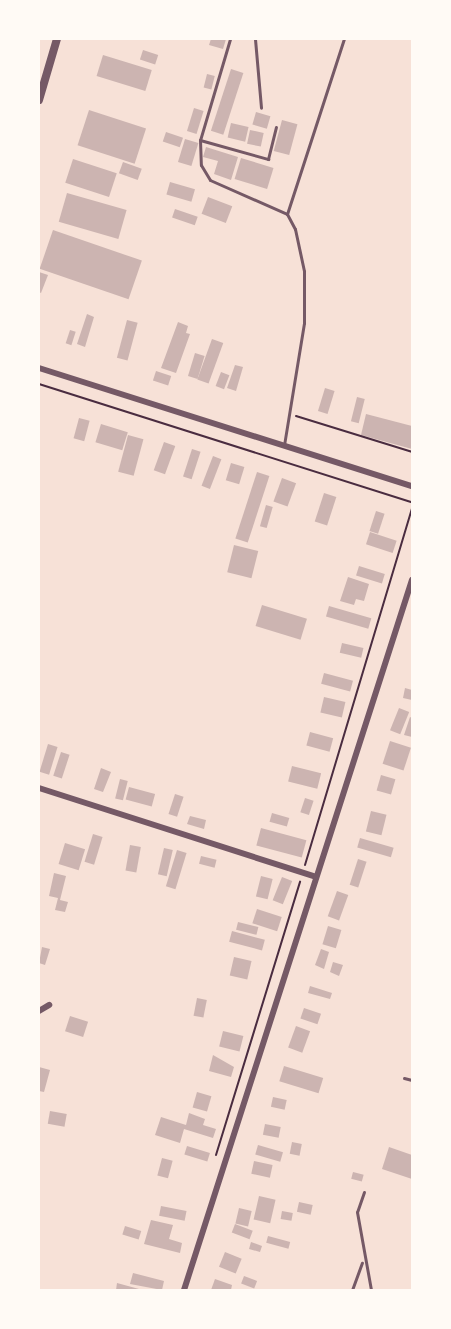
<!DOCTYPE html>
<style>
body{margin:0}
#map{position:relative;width:451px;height:1329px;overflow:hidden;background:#f7e1d7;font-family:Spectral,serif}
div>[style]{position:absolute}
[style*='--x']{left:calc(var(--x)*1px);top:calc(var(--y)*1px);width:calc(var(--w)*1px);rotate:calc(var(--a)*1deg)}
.building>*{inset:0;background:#ccb4b1;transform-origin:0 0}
.path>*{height:2px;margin:-1px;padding:0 1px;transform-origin:1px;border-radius:1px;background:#4a2c40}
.service>*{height:3px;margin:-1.5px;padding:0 1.5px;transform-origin:1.5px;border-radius:1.5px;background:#755966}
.minor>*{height:6px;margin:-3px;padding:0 3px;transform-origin:3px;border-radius:3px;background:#755966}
.tertiary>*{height:8px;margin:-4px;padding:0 4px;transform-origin:4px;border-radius:4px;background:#755966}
span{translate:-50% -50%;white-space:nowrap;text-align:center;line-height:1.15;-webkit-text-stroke:6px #fffaf5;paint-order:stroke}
.frame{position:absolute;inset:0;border:40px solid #fffaf5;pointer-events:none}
</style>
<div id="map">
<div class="building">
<i style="clip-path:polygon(211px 39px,226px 39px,223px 49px,209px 45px)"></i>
<i style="left:143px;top:50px;width:16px;height:10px;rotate:18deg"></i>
<i style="left:103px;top:55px;width:51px;height:22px;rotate:17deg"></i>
<i style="left:231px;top:69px;width:13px;height:65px;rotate:18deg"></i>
<i style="left:207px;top:74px;width:8px;height:14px;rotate:14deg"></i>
<i style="left:194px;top:108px;width:10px;height:24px;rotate:17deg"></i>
<i style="left:89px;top:110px;width:60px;height:37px;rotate:18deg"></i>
<i style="left:256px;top:112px;width:15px;height:13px;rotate:16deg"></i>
<i style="left:282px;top:120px;width:16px;height:32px;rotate:15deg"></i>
<i style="left:231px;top:123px;width:18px;height:15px;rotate:13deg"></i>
<i style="left:250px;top:130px;width:14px;height:14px;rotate:12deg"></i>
<i style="left:166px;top:132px;width:18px;height:10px;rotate:19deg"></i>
<i style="left:185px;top:139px;width:14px;height:24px;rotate:17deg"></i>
<i style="clip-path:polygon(206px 147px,238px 157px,231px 180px,214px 174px,218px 161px,203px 157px)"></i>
<i style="left:241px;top:158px;width:34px;height:22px;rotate:17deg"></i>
<i style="left:73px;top:159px;width:46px;height:25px;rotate:18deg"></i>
<i style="left:123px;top:162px;width:20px;height:12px;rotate:20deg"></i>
<i style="left:170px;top:182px;width:26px;height:13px;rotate:16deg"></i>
<i style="left:67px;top:193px;width:62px;height:30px;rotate:16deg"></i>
<i style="left:208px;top:197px;width:26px;height:18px;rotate:21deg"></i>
<i style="left:175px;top:209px;width:24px;height:9px;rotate:19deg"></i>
<i style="left:53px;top:230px;width:94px;height:41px;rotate:19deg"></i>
<i style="clip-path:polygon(39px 272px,48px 275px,41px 293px,39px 292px)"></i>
<i style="clip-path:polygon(87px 314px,94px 317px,85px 347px,77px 344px)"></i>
<i style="left:127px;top:320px;width:11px;height:39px;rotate:15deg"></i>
<i style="clip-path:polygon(178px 322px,188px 326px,186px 333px,190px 334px,176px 373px,161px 368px)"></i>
<i style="left:70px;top:330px;width:6px;height:14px;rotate:18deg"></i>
<i style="left:212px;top:339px;width:12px;height:43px;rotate:20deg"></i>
<i style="left:195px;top:353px;width:10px;height:24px;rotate:17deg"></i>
<i style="clip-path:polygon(235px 365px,243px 367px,236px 391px,227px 388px)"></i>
<i style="left:156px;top:371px;width:16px;height:10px;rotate:18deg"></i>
<i style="left:221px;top:372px;width:9px;height:15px;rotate:21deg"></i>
<i style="left:325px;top:388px;width:10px;height:24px;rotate:17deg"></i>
<i style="left:357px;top:397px;width:8px;height:25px;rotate:14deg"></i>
<i style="clip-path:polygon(366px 414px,412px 426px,412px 449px,361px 435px)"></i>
<i style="left:79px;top:418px;width:11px;height:21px;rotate:15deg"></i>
<i style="left:101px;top:424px;width:28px;height:19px;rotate:17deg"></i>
<i style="left:128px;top:435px;width:16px;height:38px;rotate:15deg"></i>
<i style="left:164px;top:442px;width:12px;height:30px;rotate:20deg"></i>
<i style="left:192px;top:449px;width:9px;height:29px;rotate:18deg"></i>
<i style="left:213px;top:456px;width:9px;height:32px;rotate:21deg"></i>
<i style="left:231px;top:463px;width:14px;height:18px;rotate:17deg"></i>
<i style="left:257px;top:472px;width:13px;height:70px;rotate:18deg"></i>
<i style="left:282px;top:478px;width:15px;height:25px;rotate:20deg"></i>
<i style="left:324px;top:493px;width:13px;height:30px;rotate:18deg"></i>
<i style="left:266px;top:505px;width:7px;height:22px;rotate:16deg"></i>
<i style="left:376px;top:511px;width:9px;height:21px;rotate:18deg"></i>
<i style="left:370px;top:532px;width:28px;height:13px;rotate:18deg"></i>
<i style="left:234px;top:545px;width:25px;height:28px;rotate:14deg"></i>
<i style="left:359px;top:566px;width:27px;height:10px;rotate:17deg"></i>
<i style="clip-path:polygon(348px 577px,369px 584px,364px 601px,356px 599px,354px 605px,340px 601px)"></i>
<i style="left:262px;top:605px;width:47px;height:22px;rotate:17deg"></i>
<i style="left:329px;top:606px;width:44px;height:11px;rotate:16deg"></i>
<i style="left:342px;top:643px;width:22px;height:10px;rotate:13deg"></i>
<i style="left:324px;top:673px;width:30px;height:11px;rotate:15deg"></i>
<i style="clip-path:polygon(405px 688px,412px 690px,412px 700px,403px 698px)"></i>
<i style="left:324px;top:697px;width:22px;height:16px;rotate:13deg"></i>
<i style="left:399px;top:708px;width:11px;height:24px;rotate:22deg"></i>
<i style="clip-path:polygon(410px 717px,412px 718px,412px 737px,404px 735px)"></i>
<i style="left:310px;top:732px;width:24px;height:14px;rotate:15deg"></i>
<i style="left:390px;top:741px;width:22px;height:24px;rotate:18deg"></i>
<i style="left:48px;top:744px;width:10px;height:29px;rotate:17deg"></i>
<i style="left:61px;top:752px;width:9px;height:25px;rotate:18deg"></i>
<i style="left:292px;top:766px;width:30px;height:16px;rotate:14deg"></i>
<i style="clip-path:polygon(101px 768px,111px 772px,103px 792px,94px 789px)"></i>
<i style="left:381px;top:775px;width:15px;height:16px;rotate:16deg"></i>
<i style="left:120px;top:779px;width:8px;height:20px;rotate:14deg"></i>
<i style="left:129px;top:787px;width:27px;height:13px;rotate:15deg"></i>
<i style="left:175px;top:794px;width:9px;height:21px;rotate:18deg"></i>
<i style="left:305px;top:798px;width:9px;height:15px;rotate:18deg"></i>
<i style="left:371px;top:811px;width:16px;height:21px;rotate:14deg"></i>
<i style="left:272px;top:813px;width:18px;height:9px;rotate:16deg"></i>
<i style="clip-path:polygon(190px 816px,206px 820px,204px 829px,187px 824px)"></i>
<i style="left:261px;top:828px;width:47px;height:18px;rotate:15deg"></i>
<i style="left:93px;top:834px;width:10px;height:29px;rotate:17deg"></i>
<i style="left:360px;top:838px;width:35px;height:10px;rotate:16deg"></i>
<i style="left:65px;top:843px;width:21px;height:22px;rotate:17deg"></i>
<i style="left:130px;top:845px;width:11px;height:26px;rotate:10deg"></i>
<i style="left:164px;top:848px;width:9px;height:27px;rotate:13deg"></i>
<i style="left:177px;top:850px;width:10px;height:38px;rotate:17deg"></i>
<i style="left:201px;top:856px;width:16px;height:8px;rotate:14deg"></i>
<i style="left:358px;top:859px;width:9px;height:27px;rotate:18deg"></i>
<i style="clip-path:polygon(54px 873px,66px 876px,60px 900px,68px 902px,65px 912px,55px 910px,58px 898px,49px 896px)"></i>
<i style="left:261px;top:876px;width:12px;height:21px;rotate:14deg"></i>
<i style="left:282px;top:877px;width:11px;height:25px;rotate:22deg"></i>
<i style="left:337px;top:891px;width:12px;height:27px;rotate:20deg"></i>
<i style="left:257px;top:909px;width:26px;height:15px;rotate:18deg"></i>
<i style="left:238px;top:922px;width:21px;height:8px;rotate:14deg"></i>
<i style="left:328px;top:926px;width:14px;height:19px;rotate:17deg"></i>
<i style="left:232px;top:931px;width:34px;height:11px;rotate:15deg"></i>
<i style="clip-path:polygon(42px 947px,50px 949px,45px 965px,39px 963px)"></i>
<i style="clip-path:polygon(321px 949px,329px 952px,324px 969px,315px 965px)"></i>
<i style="left:234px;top:957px;width:18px;height:19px;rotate:13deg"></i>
<i style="clip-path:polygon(333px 962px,343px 965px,339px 976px,330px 972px)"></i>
<i style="clip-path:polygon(310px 986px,332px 993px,330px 999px,308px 993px)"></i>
<i style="left:197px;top:998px;width:10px;height:18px;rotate:11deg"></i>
<i style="left:304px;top:1008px;width:18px;height:11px;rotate:19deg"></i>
<i style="left:70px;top:1016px;width:19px;height:16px;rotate:18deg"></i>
<i style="left:296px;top:1026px;width:15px;height:23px;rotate:20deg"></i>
<i style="left:223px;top:1031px;width:21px;height:16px;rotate:14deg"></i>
<i style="clip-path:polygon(213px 1055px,234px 1067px,231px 1077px,209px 1071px)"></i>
<i style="left:284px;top:1066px;width:41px;height:16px;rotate:17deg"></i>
<i style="clip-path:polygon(39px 1067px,50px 1070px,44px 1092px,39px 1091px)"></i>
<i style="left:197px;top:1092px;width:15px;height:16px;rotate:16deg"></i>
<i style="left:273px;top:1097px;width:14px;height:10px;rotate:12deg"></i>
<i style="left:50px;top:1111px;width:17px;height:13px;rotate:10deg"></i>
<i style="clip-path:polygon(189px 1113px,205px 1119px,203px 1125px,216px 1129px,213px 1138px,184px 1129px,180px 1143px,155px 1135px,161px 1117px,186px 1125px)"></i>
<i style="left:265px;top:1124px;width:16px;height:11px;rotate:11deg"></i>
<i style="left:292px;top:1142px;width:10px;height:12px;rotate:11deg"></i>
<i style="left:258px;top:1145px;width:26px;height:10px;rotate:16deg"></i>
<i style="left:187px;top:1146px;width:24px;height:9px;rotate:17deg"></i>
<i style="clip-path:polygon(389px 1147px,412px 1155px,412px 1179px,382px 1169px)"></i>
<i style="left:162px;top:1158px;width:11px;height:18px;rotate:15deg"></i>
<i style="left:254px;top:1161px;width:19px;height:13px;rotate:12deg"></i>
<i style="left:353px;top:1172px;width:11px;height:7px;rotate:15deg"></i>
<i style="left:259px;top:1196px;width:17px;height:24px;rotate:13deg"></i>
<i style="left:299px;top:1202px;width:14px;height:10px;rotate:12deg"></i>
<i style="left:161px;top:1206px;width:26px;height:10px;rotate:11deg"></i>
<i style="left:239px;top:1208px;width:13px;height:16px;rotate:13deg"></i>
<i style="left:282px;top:1211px;width:11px;height:8px;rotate:10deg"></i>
<i style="clip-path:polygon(151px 1220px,173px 1225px,169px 1239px,182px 1243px,180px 1253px,144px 1244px)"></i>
<i style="left:235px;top:1224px;width:19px;height:9px;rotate:21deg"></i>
<i style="left:125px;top:1226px;width:17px;height:9px;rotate:17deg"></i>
<i style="left:268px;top:1236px;width:23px;height:7px;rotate:15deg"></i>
<i style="clip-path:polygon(251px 1242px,262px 1246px,260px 1252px,249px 1249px)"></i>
<i style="left:225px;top:1252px;width:18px;height:16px;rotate:22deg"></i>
<i style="clip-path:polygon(133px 1273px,164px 1281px,162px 1290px,130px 1284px)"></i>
<i style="left:244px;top:1276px;width:14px;height:8px;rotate:21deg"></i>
<i style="clip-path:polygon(215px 1279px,232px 1285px,231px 1290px,211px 1290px)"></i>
<i style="clip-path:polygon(117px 1283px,139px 1289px,139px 1290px,116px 1290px)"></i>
</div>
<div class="path">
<i style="--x:39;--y:384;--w:391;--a:17.6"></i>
<i style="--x:296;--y:416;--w:121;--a:17.2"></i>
<i style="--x:305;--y:865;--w:372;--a:-73.3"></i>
<i style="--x:216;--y:1155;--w:286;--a:-72.9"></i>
</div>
<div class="service">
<i style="--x:230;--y:39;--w:105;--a:106.5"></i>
<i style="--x:200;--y:140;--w:25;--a:88"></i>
<i style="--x:201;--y:165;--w:17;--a:59"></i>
<i style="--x:210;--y:180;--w:84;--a:23.8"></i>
<i style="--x:287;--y:214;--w:17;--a:62"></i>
<i style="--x:295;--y:229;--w:43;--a:77.9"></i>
<i style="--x:304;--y:271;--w:52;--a:90"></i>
<i style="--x:304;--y:323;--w:124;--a:99.3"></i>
<i style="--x:255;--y:39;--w:69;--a:85"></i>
<i style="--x:200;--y:140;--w:71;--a:15.6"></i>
<i style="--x:268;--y:159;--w:33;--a:-76"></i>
<i style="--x:287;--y:214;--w:184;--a:-72"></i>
<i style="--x:404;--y:1078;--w:8;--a:14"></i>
<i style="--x:364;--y:1192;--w:21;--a:109"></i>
<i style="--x:357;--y:1212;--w:79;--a:79.8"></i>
<i style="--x:352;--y:1290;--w:29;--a:-70"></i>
</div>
<div class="minor">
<i style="--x:39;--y:368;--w:391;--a:17.6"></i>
<i style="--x:39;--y:788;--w:291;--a:17.8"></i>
<i style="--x:39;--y:1011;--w:12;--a:-31"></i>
<i style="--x:184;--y:1290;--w:746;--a:-72.2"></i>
</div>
<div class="tertiary">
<i style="--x:39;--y:100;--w:64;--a:-73.6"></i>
</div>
<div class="frame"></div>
</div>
